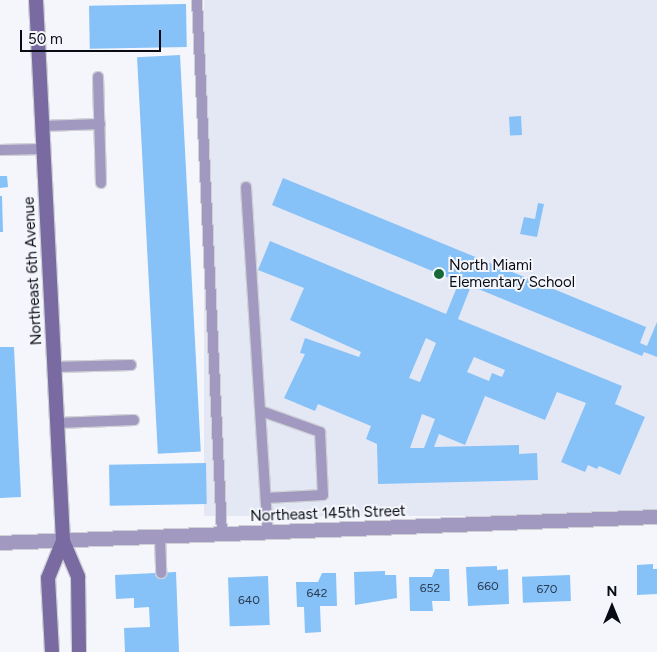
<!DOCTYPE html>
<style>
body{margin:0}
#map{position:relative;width:657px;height:652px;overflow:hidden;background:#f4f6fc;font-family:Figtree,sans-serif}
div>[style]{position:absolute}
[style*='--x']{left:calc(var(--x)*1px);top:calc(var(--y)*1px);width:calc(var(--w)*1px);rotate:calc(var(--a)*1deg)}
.built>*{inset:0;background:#e4e8f5;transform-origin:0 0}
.building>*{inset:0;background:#86c1f8;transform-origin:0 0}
.roads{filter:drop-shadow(1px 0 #cfd1d7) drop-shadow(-1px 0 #cfd1d7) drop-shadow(0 1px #cfd1d7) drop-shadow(0 -1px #cfd1d7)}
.service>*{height:10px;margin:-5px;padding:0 5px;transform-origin:5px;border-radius:5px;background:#a199bf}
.minor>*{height:14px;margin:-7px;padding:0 7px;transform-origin:7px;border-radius:7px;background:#a199bf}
.secondary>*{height:14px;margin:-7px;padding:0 7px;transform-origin:7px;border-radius:7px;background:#796ba2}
.dots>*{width:14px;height:14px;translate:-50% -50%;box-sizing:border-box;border:2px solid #f4f6fc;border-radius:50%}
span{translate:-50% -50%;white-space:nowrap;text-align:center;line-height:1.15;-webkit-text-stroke:4px #f4f6fc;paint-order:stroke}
.number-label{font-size:12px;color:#29394e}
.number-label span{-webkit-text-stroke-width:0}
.poi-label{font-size:15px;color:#0a0c15}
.left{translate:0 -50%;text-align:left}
.street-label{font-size:15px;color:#0a0c15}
.north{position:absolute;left:587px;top:582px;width:50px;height:50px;-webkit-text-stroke:4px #f4f6fc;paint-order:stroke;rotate:0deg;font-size:14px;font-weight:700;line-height:20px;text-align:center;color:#0a0c15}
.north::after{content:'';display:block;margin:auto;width:18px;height:22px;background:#0a0c15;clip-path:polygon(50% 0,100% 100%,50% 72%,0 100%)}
.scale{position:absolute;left:20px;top:30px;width:141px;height:22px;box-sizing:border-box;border:2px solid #0a0c15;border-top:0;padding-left:6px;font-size:15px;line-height:18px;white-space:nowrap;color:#0a0c15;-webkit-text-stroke:4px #f4f6fc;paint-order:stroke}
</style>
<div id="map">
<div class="built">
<i style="left:204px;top:0;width:453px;height:516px"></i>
</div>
<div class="building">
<i style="left:186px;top:4px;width:43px;height:97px;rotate:89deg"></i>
<i style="left:180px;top:55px;width:397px;height:43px;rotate:87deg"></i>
<i style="left:521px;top:116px;width:19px;height:12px;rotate:87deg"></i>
<i style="clip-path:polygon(0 176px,7px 176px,8px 187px,0 188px)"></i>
<i style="clip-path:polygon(evenodd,283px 178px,646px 327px,640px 343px,647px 346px,657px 322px,657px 357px,644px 352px,642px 356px,471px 286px,458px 319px,622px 386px,615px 404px,645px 417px,620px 475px,599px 466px,597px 469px,588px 465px,585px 472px,561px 462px,586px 403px,557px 392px,545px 420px,485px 396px,465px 445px,439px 434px,434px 447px,519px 445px,519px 454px,537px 453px,538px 480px,378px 484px,377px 444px,366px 439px,371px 426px,318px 404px,315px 411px,284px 398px,305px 354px,300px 353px,305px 338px,359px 357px,361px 352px,290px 320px,304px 288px,258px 270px,270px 241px,446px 314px,459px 282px,272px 205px,283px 178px,426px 338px,436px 343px,420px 382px,409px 378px,426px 338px,283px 178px,474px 357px,505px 370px,502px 377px,492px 373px,489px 381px,467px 372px,474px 357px,283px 178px,422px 414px,435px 419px,424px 448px,410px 448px,422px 414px)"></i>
<i style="clip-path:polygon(0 196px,2px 196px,3px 232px,0 232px)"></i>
<i style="clip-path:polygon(538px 203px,544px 204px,537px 237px,520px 234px,524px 217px,535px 219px)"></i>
<i style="clip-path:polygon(0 347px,14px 347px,21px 497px,0 498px)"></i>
<i style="left:206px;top:463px;width:41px;height:97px;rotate:89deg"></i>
<i style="clip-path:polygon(653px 564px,653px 569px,657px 569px,657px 594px,637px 595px,637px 565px)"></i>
<i style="clip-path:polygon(497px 566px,497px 570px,508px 569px,509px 604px,468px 606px,466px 567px)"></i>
<i style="clip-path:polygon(435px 569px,449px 569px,450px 601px,432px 601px,433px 611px,410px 611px,409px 577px,432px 577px)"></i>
<i style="clip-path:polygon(385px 571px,385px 575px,396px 575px,397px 598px,355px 605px,354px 572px)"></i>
<i style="clip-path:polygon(176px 572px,179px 652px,125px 652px,124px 628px,150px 627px,149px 607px,134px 608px,134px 598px,116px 599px,115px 575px)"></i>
<i style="clip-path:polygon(322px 573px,336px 573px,337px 606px,320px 606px,321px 632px,305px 633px,304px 607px,297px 607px,296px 582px,318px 582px)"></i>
<i style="left:570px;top:575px;width:26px;height:48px;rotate:88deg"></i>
<i style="left:268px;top:576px;width:49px;height:40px;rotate:88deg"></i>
</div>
<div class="roads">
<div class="service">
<i style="--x:197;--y:0;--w:535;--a:87.32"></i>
<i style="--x:98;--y:77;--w:106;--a:88.4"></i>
<i style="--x:42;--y:126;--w:58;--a:-2"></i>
<i style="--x:0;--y:150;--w:43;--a:-1.3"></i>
<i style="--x:246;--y:187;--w:347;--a:86.4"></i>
<i style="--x:54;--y:367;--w:77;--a:-1.5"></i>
<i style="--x:261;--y:411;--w:63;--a:19.6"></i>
<i style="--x:320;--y:432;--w:63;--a:87.3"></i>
<i style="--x:323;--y:495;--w:57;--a:177"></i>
<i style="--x:57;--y:423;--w:77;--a:-2.2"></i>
<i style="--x:160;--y:537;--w:36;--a:88"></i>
</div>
<div class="minor">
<i style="--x:0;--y:543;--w:658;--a:-2.27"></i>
</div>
<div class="secondary">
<i style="--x:36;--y:0;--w:542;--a:87.14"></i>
<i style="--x:63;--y:541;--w:39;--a:67"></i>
<i style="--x:78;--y:577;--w:75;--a:89.2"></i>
<i style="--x:52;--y:652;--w:74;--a:-93.1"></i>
<i style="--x:48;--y:578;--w:40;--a:-68"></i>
</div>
</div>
<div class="dots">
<i style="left:439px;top:274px;background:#166839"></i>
</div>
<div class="number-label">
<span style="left:488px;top:587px">660</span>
<span style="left:430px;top:589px">652</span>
<span style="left:547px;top:590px">670</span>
<span style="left:317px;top:594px">642</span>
<span style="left:249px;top:601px">640</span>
</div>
<div class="poi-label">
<span class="left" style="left:449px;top:274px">North Miami<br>Elementary School</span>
</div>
<div class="street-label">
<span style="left:33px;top:271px;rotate:-93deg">Northeast 6th Avenue</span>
<span style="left:328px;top:514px;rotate:-2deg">Northeast 145th Street</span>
</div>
<div class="north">N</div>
<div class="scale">50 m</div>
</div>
